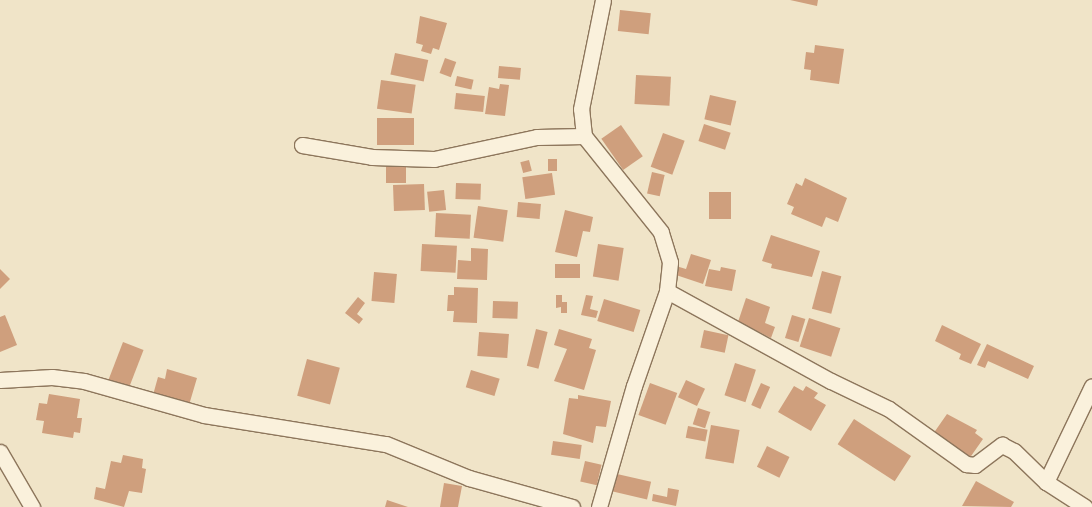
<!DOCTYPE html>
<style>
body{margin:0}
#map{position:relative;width:1092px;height:507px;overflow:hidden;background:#f0e4c8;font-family:Georgia,serif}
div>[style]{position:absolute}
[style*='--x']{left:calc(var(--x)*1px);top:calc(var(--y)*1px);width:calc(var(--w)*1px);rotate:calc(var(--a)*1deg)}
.building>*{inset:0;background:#cf9f7d;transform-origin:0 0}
.roads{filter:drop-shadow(1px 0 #8d765c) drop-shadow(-1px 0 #8d765c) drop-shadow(0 1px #8d765c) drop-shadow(0 -1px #8d765c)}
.street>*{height:15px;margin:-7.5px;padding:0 7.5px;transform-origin:7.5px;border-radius:7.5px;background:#faf1dc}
span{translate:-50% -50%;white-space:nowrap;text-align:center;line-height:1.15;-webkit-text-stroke:4px #f7eed8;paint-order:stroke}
</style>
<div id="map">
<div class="building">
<i style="clip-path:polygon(790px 0,818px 0,817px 6px)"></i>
<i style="left:620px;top:10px;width:31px;height:21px;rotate:6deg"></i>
<i style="clip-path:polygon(420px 16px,447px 23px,439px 50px,433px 48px,431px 54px,421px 51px,423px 45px,416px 43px)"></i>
<i style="clip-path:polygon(815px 45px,844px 49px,839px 84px,810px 80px,811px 70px,804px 69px,806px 52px,814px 53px)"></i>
<i style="left:395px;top:53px;width:34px;height:22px;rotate:12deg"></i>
<i style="left:445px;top:58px;width:12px;height:16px;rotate:20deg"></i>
<i style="left:499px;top:66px;width:22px;height:12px;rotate:5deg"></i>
<i style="left:636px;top:75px;width:35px;height:29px;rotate:3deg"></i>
<i style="left:457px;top:76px;width:17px;height:10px;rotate:13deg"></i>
<i style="left:381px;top:80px;width:35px;height:29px;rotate:8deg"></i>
<i style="clip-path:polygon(500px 84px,509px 85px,505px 116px,485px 114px,489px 87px,499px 89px)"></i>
<i style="left:456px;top:93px;width:29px;height:16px;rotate:6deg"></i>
<i style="left:710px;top:95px;width:27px;height:25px;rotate:13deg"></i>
<i style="left:414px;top:118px;width:27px;height:37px;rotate:90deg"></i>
<i style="left:704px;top:124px;width:28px;height:18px;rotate:18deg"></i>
<i style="left:621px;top:125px;width:38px;height:24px;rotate:55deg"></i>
<i style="left:663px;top:133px;width:23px;height:36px;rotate:20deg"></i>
<i style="left:548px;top:159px;width:9px;height:12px"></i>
<i style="left:529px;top:160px;width:11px;height:9px;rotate:75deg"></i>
<i style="left:386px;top:165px;width:20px;height:18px"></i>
<i style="left:652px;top:172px;width:13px;height:22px;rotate:13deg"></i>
<i style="left:552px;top:173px;width:22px;height:30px;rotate:82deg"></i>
<i style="clip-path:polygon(805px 178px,847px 198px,838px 222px,826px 217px,822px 227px,791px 214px,794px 207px,787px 204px,796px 183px,802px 186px)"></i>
<i style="left:456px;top:183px;width:25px;height:16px;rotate:2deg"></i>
<i style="left:424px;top:184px;width:26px;height:31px;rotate:88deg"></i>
<i style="left:444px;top:190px;width:20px;height:17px;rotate:84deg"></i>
<i style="left:709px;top:192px;width:22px;height:27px"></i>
<i style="left:518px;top:202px;width:23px;height:15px;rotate:5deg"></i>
<i style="left:478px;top:206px;width:30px;height:32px;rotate:8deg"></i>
<i style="clip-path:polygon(565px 210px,593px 217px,590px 232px,583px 231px,577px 257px,555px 252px)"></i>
<i style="left:436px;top:213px;width:35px;height:24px;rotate:3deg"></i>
<i style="clip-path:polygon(771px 235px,820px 251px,812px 277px,771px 268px,772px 264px,762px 261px)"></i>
<i style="left:422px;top:244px;width:35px;height:27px;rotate:3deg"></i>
<i style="left:598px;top:244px;width:26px;height:33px;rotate:9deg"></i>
<i style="clip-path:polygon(471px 248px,488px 249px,487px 280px,457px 279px,458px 260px,471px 261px)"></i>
<i style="clip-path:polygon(691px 254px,711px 260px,703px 284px,673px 274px,676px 266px,686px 269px)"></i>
<i style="left:555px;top:264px;width:25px;height:14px"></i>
<i style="clip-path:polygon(721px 267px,736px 270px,732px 291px,705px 286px,709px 269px,720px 271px)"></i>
<i style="clip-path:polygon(0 269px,10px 279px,0 289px)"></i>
<i style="left:822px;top:271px;width:20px;height:39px;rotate:15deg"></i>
<i style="left:374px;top:272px;width:23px;height:29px;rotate:5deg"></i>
<i style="clip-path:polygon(454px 287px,478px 288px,477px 323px,453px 322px,454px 311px,447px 311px,448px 295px,454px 295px)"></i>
<i style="clip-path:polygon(556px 295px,562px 295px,562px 302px,567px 302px,567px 313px,561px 313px,561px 307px,556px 308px)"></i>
<i style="clip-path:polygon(586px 295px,593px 296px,590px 309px,598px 311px,596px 318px,581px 315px)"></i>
<i style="clip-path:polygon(358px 297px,365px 303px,357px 314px,363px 319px,359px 324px,345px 313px)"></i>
<i style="clip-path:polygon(746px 298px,770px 307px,765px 323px,775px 327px,771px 338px,738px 322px)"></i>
<i style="left:604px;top:299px;width:38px;height:23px;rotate:17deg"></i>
<i style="left:493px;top:301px;width:25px;height:17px;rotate:2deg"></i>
<i style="clip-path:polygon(5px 315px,17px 345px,0 352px,0 317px)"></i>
<i style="left:792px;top:315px;width:14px;height:24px;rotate:17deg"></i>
<i style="left:809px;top:318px;width:33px;height:30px;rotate:18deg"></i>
<i style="clip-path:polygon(942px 325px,981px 344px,971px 364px,959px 359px,961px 354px,935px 341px)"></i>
<i style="left:536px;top:329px;width:12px;height:38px;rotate:14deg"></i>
<i style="clip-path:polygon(559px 329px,592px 339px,589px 348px,596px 350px,584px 390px,554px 381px,567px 349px,554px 345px)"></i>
<i style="left:704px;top:330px;width:25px;height:18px;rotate:12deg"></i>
<i style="left:479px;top:332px;width:30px;height:24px;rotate:4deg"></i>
<i style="left:123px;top:342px;width:22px;height:42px;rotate:21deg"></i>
<i style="clip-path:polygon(987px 344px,1034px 366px,1028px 379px,988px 361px,985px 368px,977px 365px)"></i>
<i style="left:307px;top:359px;width:34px;height:38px;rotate:15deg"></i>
<i style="left:735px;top:363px;width:22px;height:34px;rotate:18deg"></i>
<i style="clip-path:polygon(167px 369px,197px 378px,189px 405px,153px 395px,158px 377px,165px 379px)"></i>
<i style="left:471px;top:370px;width:30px;height:18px;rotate:17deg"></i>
<i style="left:686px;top:380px;width:21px;height:19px;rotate:25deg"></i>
<i style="left:650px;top:383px;width:29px;height:34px;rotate:20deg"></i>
<i style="left:761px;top:383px;width:10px;height:24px;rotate:24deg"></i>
<i style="clip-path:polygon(794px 386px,803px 391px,806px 386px,818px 393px,814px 398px,826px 405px,811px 431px,778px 412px)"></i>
<i style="clip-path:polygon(49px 394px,80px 399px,77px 418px,82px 418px,80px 433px,74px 432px,73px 438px,42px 433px,44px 421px,36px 420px,39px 403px,47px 404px)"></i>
<i style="clip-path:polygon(578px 395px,611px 401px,606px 427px,596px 426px,593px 443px,563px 434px,569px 398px,578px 399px)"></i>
<i style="left:698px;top:408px;width:13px;height:17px;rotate:18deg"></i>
<i style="clip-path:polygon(947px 414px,977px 430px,975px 433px,983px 439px,969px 459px,933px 434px)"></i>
<i style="left:854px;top:419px;width:68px;height:30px;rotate:33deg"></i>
<i style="left:711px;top:425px;width:29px;height:34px;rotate:10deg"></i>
<i style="left:688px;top:426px;width:20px;height:12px;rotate:11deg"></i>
<i style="left:553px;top:441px;width:29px;height:14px;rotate:8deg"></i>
<i style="left:767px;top:446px;width:25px;height:23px;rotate:26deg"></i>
<i style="clip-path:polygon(123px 455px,143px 459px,142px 468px,146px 469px,142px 493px,129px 491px,124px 507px,94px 499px,96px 487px,105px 489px,111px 461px,121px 463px)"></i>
<i style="left:585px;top:461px;width:17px;height:21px;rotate:13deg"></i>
<i style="left:617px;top:474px;width:35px;height:18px;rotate:13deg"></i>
<i style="clip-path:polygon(976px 481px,1014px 502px,1011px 507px,962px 506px)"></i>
<i style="clip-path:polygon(444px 483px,462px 486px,458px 507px,440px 507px)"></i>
<i style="clip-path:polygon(668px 488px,679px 490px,676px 506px,652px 501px,653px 494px,667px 497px)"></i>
<i style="clip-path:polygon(387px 500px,408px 507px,385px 507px)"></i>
</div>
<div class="roads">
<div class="street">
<i style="--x:302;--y:145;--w:71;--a:9.7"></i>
<i style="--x:372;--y:157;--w:62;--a:1.8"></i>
<i style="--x:434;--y:159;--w:105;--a:-12.1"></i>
<i style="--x:537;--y:137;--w:47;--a:-1.2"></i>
<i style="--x:667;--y:291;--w:187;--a:28.8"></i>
<i style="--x:831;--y:381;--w:64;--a:25.8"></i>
<i style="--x:889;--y:409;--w:95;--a:35.5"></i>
<i style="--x:966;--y:464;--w:9;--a:6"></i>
<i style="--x:975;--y:465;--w:34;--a:-37"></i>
<i style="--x:1002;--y:445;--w:13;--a:27"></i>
<i style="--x:1014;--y:451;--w:45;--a:44.1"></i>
<i style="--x:1046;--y:482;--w:46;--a:32.7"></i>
<i style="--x:0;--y:380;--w:52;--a:-3.3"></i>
<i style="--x:52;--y:377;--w:32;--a:7"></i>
<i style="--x:84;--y:381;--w:125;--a:15.8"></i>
<i style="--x:204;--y:415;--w:184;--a:9.1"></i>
<i style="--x:386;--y:444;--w:90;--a:22.3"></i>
<i style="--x:469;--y:478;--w:107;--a:15.7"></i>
<i style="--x:0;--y:452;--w:64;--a:59.8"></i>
<i style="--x:1046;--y:482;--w:106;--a:-64.4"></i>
<i style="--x:599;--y:507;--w:126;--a:-73.9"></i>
<i style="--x:634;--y:386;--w:101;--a:-70.8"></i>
<i style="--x:667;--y:291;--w:29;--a:-84"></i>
<i style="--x:670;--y:262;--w:31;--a:-107"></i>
<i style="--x:661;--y:232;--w:123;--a:-128.7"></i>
<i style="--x:584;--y:136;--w:27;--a:-96"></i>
<i style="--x:581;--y:109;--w:111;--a:-78.6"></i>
</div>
</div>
</div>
